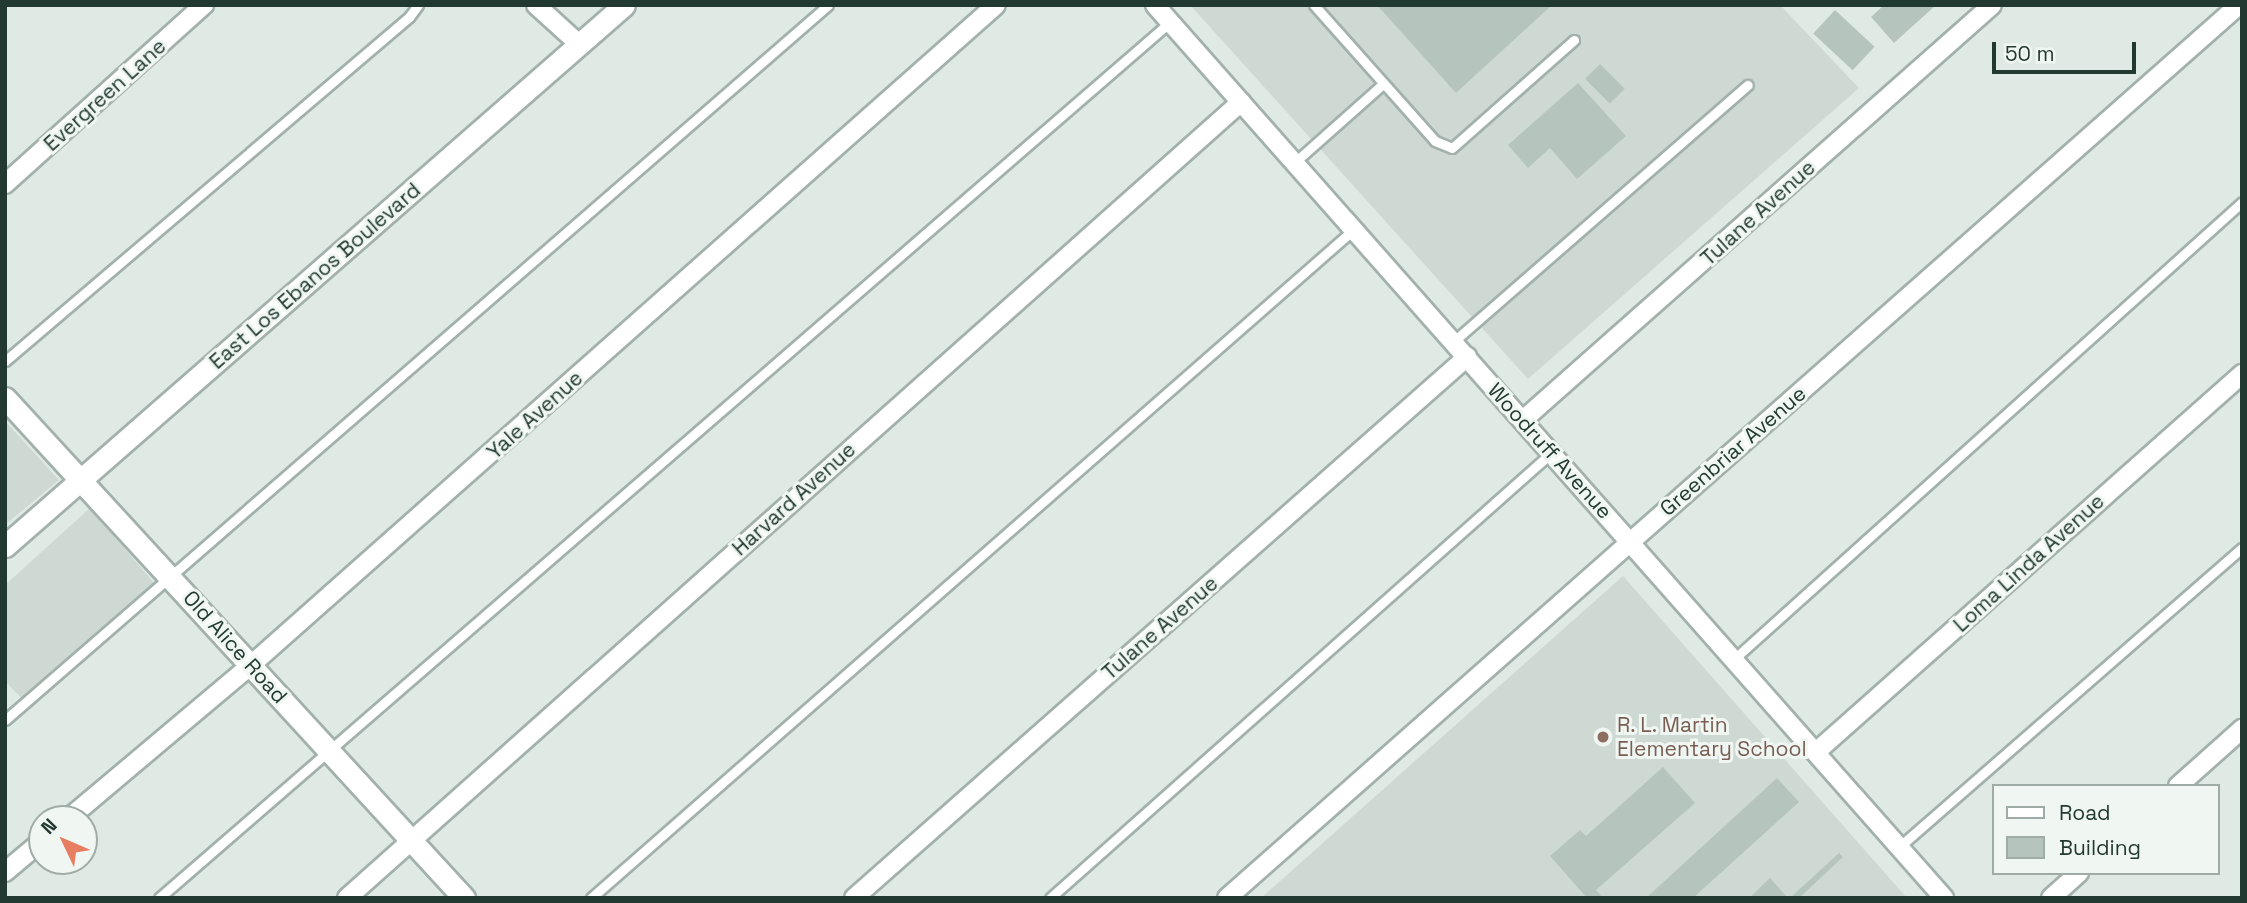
<!DOCTYPE html>
<style>
body{margin:0}
#map{position:relative;width:2247px;height:903px;overflow:hidden;background:#e0eae5;font-family:"Space Grotesk",sans-serif}
div>[style]{position:absolute}
[style*='--x']{left:calc(var(--x)*1px);top:calc(var(--y)*1px);width:calc(var(--w)*1px);rotate:calc(var(--a)*1deg)}
.built>*{inset:0;background:#ced9d4}
.building>*{inset:0;background:#b6c4be;transform-origin:0 0}
.roads{filter:drop-shadow(2px 0 #a3b1ac) drop-shadow(-2px 0 #a3b1ac) drop-shadow(0 2px #a3b1ac) drop-shadow(0 -2px #a3b1ac)}
.service>*{height:9px;margin:-4.5px;padding:0 4.5px;transform-origin:4.5px;border-radius:4.5px;background:#fff}
.minor>*{height:18px;margin:-9px;padding:0 9px;transform-origin:9px;border-radius:9px;background:#fff}
.tertiary>*{height:21px;margin:-10.5px;padding:0 10.5px;transform-origin:10.5px;border-radius:10.5px;background:#fff}
.dots>*{width:19px;height:19px;translate:-50% -50%;box-sizing:border-box;border:4px solid #f0f7f3;border-radius:50%}
span{translate:-50% -50%;white-space:nowrap;text-align:center;line-height:1.15;-webkit-text-stroke:6px #f0f7f3;paint-order:stroke}
.street-label{font-size:21px;color:#223932}
.education-label{font-size:21px;color:#785e54}
.left{translate:0 -50%;text-align:left}
.frame{position:absolute;inset:0;border:7px solid #223932;pointer-events:none}
.legend{position:absolute;left:1992px;top:784px;width:228px;height:91px;box-sizing:border-box;background:#f0f7f3;border:2px solid #9eaba6;margin:0;padding:9px 12px;list-style:none;font-size:21px;color:#223932}
.legend li{display:flex;align-items:center;gap:14px;height:35px}
.legend b{width:35px;border:2px solid #9eaba6}
.north{position:absolute;left:28px;top:805px;width:70px;height:70px;box-sizing:border-box;background:#f0f7f3;border:2px solid #9eaba6;border-radius:50%;rotate:314deg;font-size:19px;font-weight:700;line-height:28px;text-align:center;color:#223932}
.north::after{content:'';display:block;margin:auto;width:24px;height:32px;background:#e77e61;clip-path:polygon(50% 0,100% 100%,50% 72%,0 100%)}
.scale{position:absolute;left:1992px;top:42px;width:144px;height:32px;box-sizing:border-box;border:4px solid #223932;border-top:0;padding-left:9px;font-size:21px;line-height:24px;white-space:nowrap;color:#223932;-webkit-text-stroke:5px #f0f7f3;paint-order:stroke}
</style>
<div id="map">
<div class="built">
<i style="clip-path:polygon(1190px 5px,1780px 5px,1859px 88px,1528px 379px)"></i>
<i style="clip-path:polygon(5px 421px,59px 480px,5px 525px)"></i>
<i style="clip-path:polygon(90px 508px,161px 591px,24px 701px,5px 681px,5px 585px)"></i>
<i style="clip-path:polygon(1623px 576px,1907px 898px,1261px 898px)"></i>
</div>
<div class="building">
<i style="clip-path:polygon(1377px 5px,1552px 5px,1456px 93px)"></i>
<i style="clip-path:polygon(1884px 5px,1936px 5px,1894px 43px,1871px 17px)"></i>
<i style="left:1835px;top:10px;width:54px;height:32px;rotate:43deg"></i>
<i style="left:1600px;top:64px;width:35px;height:21px;rotate:45deg"></i>
<i style="clip-path:polygon(1578px 83px,1626px 136px,1577px 179px,1550px 148px,1528px 168px,1508px 145px)"></i>
<i style="clip-path:polygon(1663px 767px,1695px 803px,1596px 890px,1603px 898px,1587px 898px,1550px 856px,1580px 830px,1586px 836px)"></i>
<i style="clip-path:polygon(1777px 778px,1799px 802px,1693px 898px,1646px 898px)"></i>
<i style="clip-path:polygon(1839px 853px,1843px 857px,1799px 898px,1790px 898px)"></i>
<i style="clip-path:polygon(1770px 878px,1788px 898px,1749px 898px)"></i>
</div>
<div class="roads">
<div class="service">
<i style="--x:1314;--y:5;--w:182;--a:48.3"></i>
<i style="--x:1435;--y:141;--w:18;--a:22"></i>
<i style="--x:1452;--y:148;--w:163;--a:-41.5"></i>
<i style="--x:1295;--y:162;--w:118;--a:-41.6"></i>
<i style="--x:1453;--y:342;--w:391;--a:-41.1"></i>
<i style="--x:5;--y:361;--w:531;--a:-40.41"></i>
<i style="--x:409;--y:17;--w:15;--a:-53"></i>
<i style="--x:1734;--y:659;--w:683;--a:-41.97"></i>
<i style="--x:5;--y:720;--w:1090;--a:-40.98"></i>
<i style="--x:1899;--y:847;--w:455;--a:-41.1"></i>
<i style="--x:159;--y:898;--w:1338;--a:-40.91"></i>
<i style="--x:591;--y:898;--w:1015;--a:-41.24"></i>
<i style="--x:1050;--y:898;--w:670;--a:-41.61"></i>
</div>
<div class="minor">
<i style="--x:536;--y:5;--w:59;--a:42.3"></i>
<i style="--x:1155;--y:5;--w:1192;--a:48.54"></i>
<i style="--x:5;--y:184;--w:268;--a:-42"></i>
<i style="--x:1523;--y:420;--w:626;--a:-41.5"></i>
<i style="--x:1816;--y:752;--w:570;--a:-41.58"></i>
<i style="--x:2178;--y:786;--w:86;--a:-41.7"></i>
<i style="--x:68;--y:819;--w:239;--a:-40.1"></i>
<i style="--x:251;--y:665;--w:995;--a:-41.54"></i>
<i style="--x:5;--y:872;--w:48;--a:-40"></i>
<i style="--x:347;--y:898;--w:1197;--a:-41.68"></i>
<i style="--x:854;--y:898;--w:818;--a:-41.43"></i>
<i style="--x:1227;--y:898;--w:1350;--a:-41.43"></i>
<i style="--x:2051;--y:898;--w:38;--a:-42"></i>
</div>
<div class="tertiary">
<i style="--x:5;--y:398;--w:679;--a:47.45"></i>
<i style="--x:5;--y:546;--w:822;--a:-41.15"></i>
</div>
</div>
<div class="dots">
<i style="left:1603px;top:737px;background:#8d6e63"></i>
</div>
<div class="street-label">
<span style="left:105px;top:95px;rotate:-42deg">Evergreen Lane</span>
<span style="left:1758px;top:213px;rotate:-42deg">Tulane Avenue</span>
<span style="left:315px;top:276px;rotate:-41deg">East Los Ebanos Boulevard</span>
<span style="left:535px;top:415px;rotate:-42deg">Yale Avenue</span>
<span style="left:1550px;top:451px;rotate:48deg">Woodruff Avenue</span>
<span style="left:1733px;top:451px;rotate:-41deg">Greenbriar Avenue</span>
<span style="left:794px;top:499px;rotate:-42deg">Harvard Avenue</span>
<span style="left:2029px;top:563px;rotate:-42deg">Loma Linda Avenue</span>
<span style="left:1160px;top:628px;rotate:-41deg">Tulane Avenue</span>
<span style="left:235px;top:647px;rotate:48deg">Old Alice Road</span>
</div>
<div class="education-label">
<span class="left" style="left:1617px;top:737px">R. L. Martin<br>Elementary School</span>
</div>
<div class="frame"></div>
<ul class="legend">
<li><b style="height:9px;background:#fff"></b>Road</li>
<li><b style="height:19px;background:#b6c4be"></b>Building</li>
</ul>
<div class="north">N</div>
<div class="scale">50 m</div>
</div>
